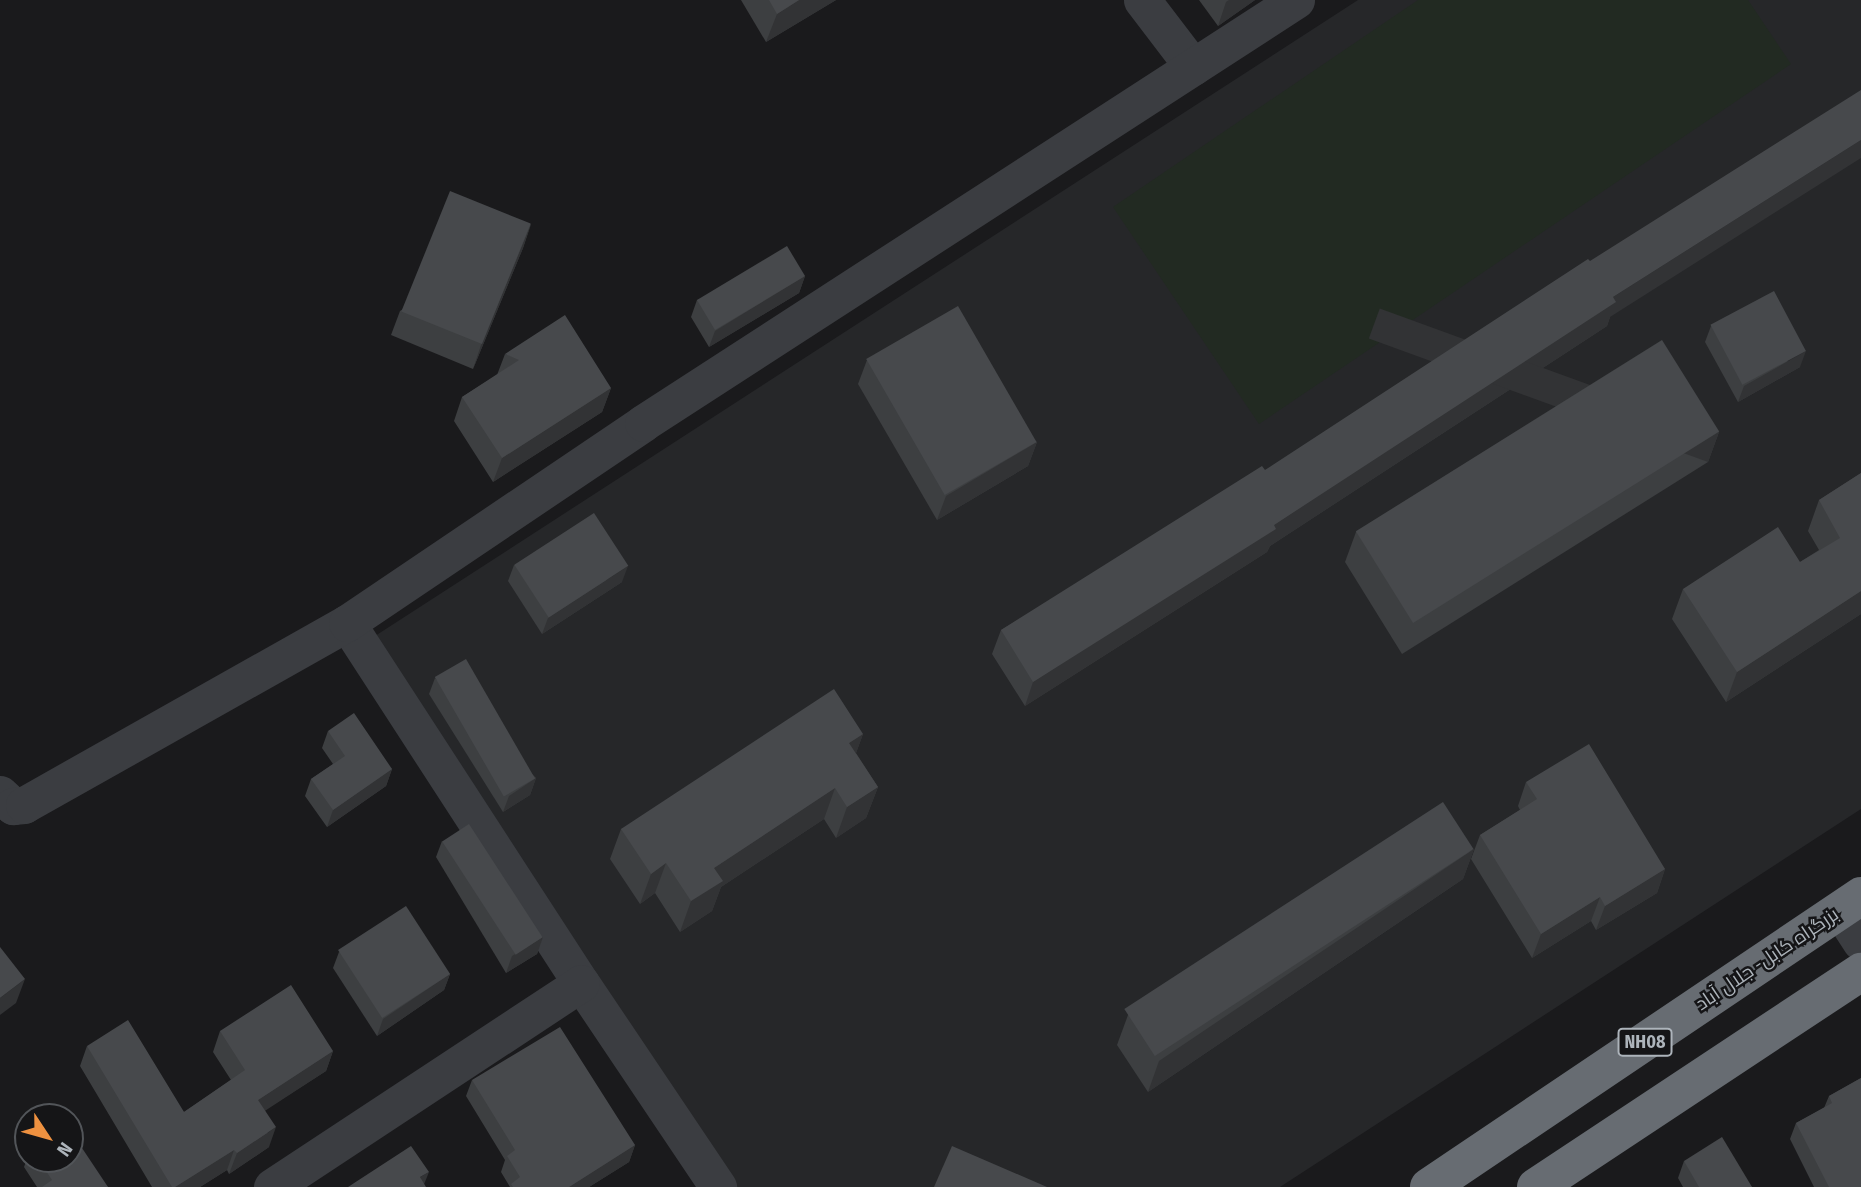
<!DOCTYPE html>
<meta charset="utf-8">
<style>
body{margin:0}
#map{position:relative;width:1861px;height:1187px;overflow:hidden;background:#1a1a1c;font-family:"Fira Sans Condensed",Cairo,sans-serif}
div>[style]{position:absolute}
[style*='--x']{left:calc(var(--x)*1px);top:calc(var(--y)*1px);width:calc(var(--w)*1px);rotate:calc(var(--a)*1deg)}
.built>*{inset:0;background:#262729}
.green>*{inset:0;background:#222a22}
.street>*{height:37px;margin:-18.5px;padding:0 18.5px;transform-origin:18.5px;border-radius:18.5px;background:#3b3d41}
.highway>*{height:38px;margin:-19px;padding:0 19px;transform-origin:19px;border-radius:19px;background:#676c72}
.wall>*{inset:0;background:#3d3f41}
.shaded-wall>*{inset:0;background:#323335;transform-origin:0 0}
.building>*{inset:0;background:#47494c;transform-origin:0 0}
span{translate:-50% -50%;white-space:nowrap;text-align:center;line-height:1.15;-webkit-text-stroke:5px #151517;paint-order:stroke}
.shield-label span{padding:2px 5px;background:#151517;border:2px solid;border-radius:5px;-webkit-text-stroke-width:0}
.shield-label{font-size:18px;color:#adb4bb;font-weight:700}
.street-label{font-size:19px;color:#adb4bb}
.north{position:absolute;left:14px;top:1103px;width:70px;height:70px;box-sizing:border-box;background:#151517;border:2px solid #525559;border-radius:50%;rotate:126deg;font-size:19px;font-weight:700;line-height:28px;text-align:center;color:#adb4bb}
.north::after{content:'';display:block;margin:auto;width:24px;height:32px;background:#ee9140;clip-path:polygon(50% 0,100% 100%,50% 72%,0 100%)}
</style>
<div id="map">
<div class="built">
<i style="clip-path:polygon(1358px 0,1861px 0,1861px 809px,1280px 1187px,735px 1187px,375px 636px)"></i>
</div>
<div class="green">
<i style="clip-path:polygon(1418px 0,1748px 0,1791px 64px,1259px 424px,1113px 207px)"></i>
</div>
<div class="street">
<i style="--x:1142;--y:0;--w:84;--a:52.7"></i>
<i style="--x:347;--y:623;--w:429;--a:57"></i>
<i style="--x:581;--y:983;--w:246;--a:56.1"></i>
<i style="--x:0;--y:794;--w:18;--a:43"></i>
<i style="--x:13;--y:806;--w:11;--a:-5"></i>
<i style="--x:24;--y:805;--w:371;--a:-29.4"></i>
<i style="--x:347;--y:623;--w:357;--a:-34"></i>
<i style="--x:643;--y:423;--w:778;--a:-32.93"></i>
<i style="--x:1840;--y:910;--w:38;--a:57"></i>
<i style="--x:272;--y:1187;--w:370;--a:-33.4"></i>
</div>
<div class="highway">
<i style="--x:1429;--y:1187;--w:521;--a:-33.96"></i>
<i style="--x:1536;--y:1187;--w:390;--a:-33.5"></i>
</div>
<div class="wall">
<i style="clip-path:polygon(741px 0,836px 0,766px 42px)"></i>
<i style="clip-path:polygon(1199px 0,1255px 0,1218px 26px)"></i>
<i style="clip-path:polygon(531px 224px,523px 248px,473px 369px,391px 335px,400px 311px)"></i>
<i style="clip-path:polygon(805px 276px,799px 293px,709px 347px,691px 317px,697px 300px)"></i>
<i style="clip-path:polygon(1610px 317px,1607px 326px,1270px 546px,1267px 552px,1025px 706px,992px 654px,1001px 630px,1265px 470px)"></i>
<i style="clip-path:polygon(1711px 326px,1800px 367px,1738px 402px,1705px 342px)"></i>
<i style="clip-path:polygon(505px 354px,611px 388px,602px 412px,493px 482px,454px 421px,462px 397px,497px 375px)"></i>
<i style="clip-path:polygon(867px 360px,1037px 442px,1028px 466px,937px 520px,858px 384px)"></i>
<i style="clip-path:polygon(1719px 432px,1708px 462px,1402px 654px,1345px 562px,1356px 532px)"></i>
<i style="clip-path:polygon(1861px 473px,1861px 614px,1726px 702px,1672px 619px,1683px 589px,1800px 562px,1819px 550px,1808px 531px,1819px 500px)"></i>
<i style="clip-path:polygon(514px 565px,622px 582px,542px 634px,508px 581px)"></i>
<i style="clip-path:polygon(435px 678px,536px 778px,530px 795px,503px 812px,429px 694px)"></i>
<i style="clip-path:polygon(328px 731px,392px 769px,386px 786px,327px 827px,305px 796px,311px 779px,333px 764px,322px 748px)"></i>
<i style="clip-path:polygon(863px 734px,856px 753px,878px 787px,866px 818px,836px 838px,824px 819px,721px 887px,712px 911px,680px 932px,655px 893px,640px 904px,610px 859px,621px 829px)"></i>
<i style="clip-path:polygon(1526px 782px,1665px 869px,1657px 893px,1596px 930px,1591px 921px,1532px 958px,1471px 859px,1480px 835px,1520px 810px,1518px 806px)"></i>
<i style="clip-path:polygon(442px 841px,543px 937px,537px 954px,506px 973px,436px 857px)"></i>
<i style="clip-path:polygon(1474px 849px,1463px 879px,1148px 1092px,1117px 1045px,1128px 1015px)"></i>
<i style="clip-path:polygon(339px 952px,450px 974px,444px 990px,377px 1036px,333px 968px)"></i>
<i style="clip-path:polygon(220px 1031px,333px 1051px,326px 1071px,265px 1110px,269px 1147px,229px 1174px,227px 1170px,200px 1187px,152px 1187px,80px 1066px,87px 1046px,184px 1112px,231px 1080px,213px 1052px)"></i>
<i style="clip-path:polygon(1861px 1078px,1861px 1187px,1814px 1187px,1790px 1139px,1796px 1123px,1824px 1108px,1829px 1096px)"></i>
<i style="clip-path:polygon(472px 1080px,635px 1145px,629px 1162px,589px 1187px,510px 1187px,501px 1172px,505px 1160px,466px 1096px)"></i>
<i style="clip-path:polygon(28px 1156px,28px 1159px,70px 1159px,108px 1187px,37px 1187px,24px 1167px)"></i>
<i style="clip-path:polygon(1684px 1161px,1752px 1187px,1683px 1187px,1678px 1178px)"></i>
</div>
<div class="shaded-wall">
<i style="clip-path:polygon(799px 0,836px 0,766px 42px,777px 14px)"></i>
<i style="clip-path:polygon(1229px 0,1255px 0,1218px 26px,1226px 2px)"></i>
<i style="clip-path:polygon(1861px 140px,1861px 158px,1610px 317px,1607px 326px,1270px 546px,1267px 552px,1025px 706px,1033px 682px,1274px 525px,1613px 297px)"></i>
<i style="clip-path:polygon(531px 224px,523px 248px,473px 369px,481px 345px)"></i>
<i style="clip-path:polygon(805px 276px,799px 293px,709px 347px,715px 331px)"></i>
<i style="clip-path:polygon(1806px 351px,1800px 367px,1738px 402px,1744px 386px)"></i>
<i style="clip-path:polygon(611px 388px,602px 412px,493px 482px,502px 458px)"></i>
<i style="left:1719px;top:432px;width:32px;height:361px;rotate:110deg"></i>
<i style="clip-path:polygon(1037px 442px,1028px 466px,937px 520px,946px 496px)"></i>
<i style="clip-path:polygon(628px 566px,622px 582px,542px 634px,548px 618px)"></i>
<i style="clip-path:polygon(1861px 591px,1861px 614px,1726px 702px,1737px 672px)"></i>
<i style="clip-path:polygon(863px 734px,852px 764px,849px 743px)"></i>
<i style="clip-path:polygon(392px 769px,386px 786px,327px 827px,333px 810px)"></i>
<i style="clip-path:polygon(536px 778px,530px 795px,503px 812px,509px 796px)"></i>
<i style="clip-path:polygon(878px 787px,866px 818px,836px 838px,847px 807px)"></i>
<i style="clip-path:polygon(835px 788px,824px 819px,721px 887px,712px 911px,680px 932px,691px 901px,714px 868px)"></i>
<i style="clip-path:polygon(1474px 849px,1463px 879px,1148px 1092px,1159px 1061px)"></i>
<i style="clip-path:polygon(666px 863px,655px 893px,640px 904px,651px 874px)"></i>
<i style="clip-path:polygon(1665px 869px,1657px 893px,1596px 930px,1605px 906px)"></i>
<i style="clip-path:polygon(1600px 897px,1591px 921px,1532px 958px,1541px 934px)"></i>
<i style="clip-path:polygon(543px 937px,537px 954px,506px 973px,512px 956px)"></i>
<i style="clip-path:polygon(450px 974px,444px 990px,377px 1036px,383px 1019px)"></i>
<i style="clip-path:polygon(25px 979px,16px 1003px,0 1015px,0 998px)"></i>
<i style="clip-path:polygon(333px 1051px,326px 1071px,251px 1120px,258px 1100px)"></i>
<i style="clip-path:polygon(276px 1127px,269px 1147px,229px 1174px,237px 1153px)"></i>
<i style="clip-path:polygon(635px 1145px,629px 1162px,589px 1187px,569px 1187px)"></i>
<i style="clip-path:polygon(234px 1150px,227px 1170px,200px 1187px,175px 1187px)"></i>
<i style="clip-path:polygon(429px 1172px,423px 1187px,420px 1177px)"></i>
</div>
<div class="building">
<i style="clip-path:polygon(769px 0,799px 0,777px 14px)"></i>
<i style="clip-path:polygon(1861px 90px,1861px 140px,1613px 297px,1616px 302px,1274px 525px,1276px 529px,1033px 682px,1001px 630px,1262px 466px,1265px 470px,1588px 259px,1590px 261px)"></i>
<i style="left:450px;top:191px;width:87px;height:130px;rotate:22deg"></i>
<i style="left:787px;top:246px;width:35px;height:105px;rotate:59deg"></i>
<i style="left:1774px;top:291px;width:68px;height:72px;rotate:62deg"></i>
<i style="left:958px;top:306px;width:157px;height:106px;rotate:60deg"></i>
<i style="clip-path:polygon(565px 315px,611px 388px,502px 458px,462px 397px,519px 360px,505px 354px)"></i>
<i style="left:1662px;top:340px;width:108px;height:361px;rotate:58deg"></i>
<i style="clip-path:polygon(1861px 473px,1861px 591px,1737px 672px,1683px 589px,1778px 527px,1800px 562px,1840px 538px,1819px 500px)"></i>
<i style="left:594px;top:513px;width:63px;height:95px;rotate:57deg"></i>
<i style="left:466px;top:659px;width:138px;height:36px;rotate:60deg"></i>
<i style="clip-path:polygon(834px 689px,863px 734px,849px 743px,878px 787px,847px 807px,835px 788px,714px 868px,723px 881px,691px 901px,666px 863px,651px 874px,621px 829px)"></i>
<i style="clip-path:polygon(354px 713px,392px 769px,333px 810px,311px 779px,345px 756px,328px 731px)"></i>
<i style="clip-path:polygon(1589px 744px,1665px 869px,1605px 906px,1600px 897px,1541px 934px,1480px 835px,1537px 799px,1526px 782px)"></i>
<i style="left:1443px;top:802px;width:56px;height:380px;rotate:57deg"></i>
<i style="left:469px;top:824px;width:135px;height:32px;rotate:57deg"></i>
<i style="left:406px;top:906px;width:81px;height:81px;rotate:57deg"></i>
<i style="clip-path:polygon(0 947px,25px 979px,0 998px)"></i>
<i style="clip-path:polygon(291px 985px,333px 1051px,258px 1100px,276px 1127px,237px 1153px,234px 1150px,175px 1187px,172px 1187px,87px 1046px,128px 1020px,184px 1112px,245px 1070px,220px 1031px)"></i>
<i style="clip-path:polygon(560px 1027px,635px 1145px,569px 1187px,513px 1187px,511px 1184px,520px 1177px,507px 1156px,515px 1150px,472px 1080px)"></i>
<i style="clip-path:polygon(1861px 1078px,1861px 1187px,1829px 1187px,1796px 1123px,1832px 1103px,1829px 1096px)"></i>
<i style="clip-path:polygon(70px 1130px,108px 1187px,42px 1187px,52px 1180px,38px 1159px,70px 1159px)"></i>
<i style="clip-path:polygon(1722px 1137px,1752px 1187px,1699px 1187px,1684px 1161px)"></i>
<i style="clip-path:polygon(411px 1146px,429px 1172px,420px 1177px,426px 1187px,348px 1187px)"></i>
<i style="clip-path:polygon(952px 1146px,1047px 1187px,934px 1187px)"></i>
</div>
<div class="shield-label">
<span style="left:1645px;top:1042px">NH08</span>
</div>
<div class="street-label">
<span style="left:1767px;top:959px;rotate:-34deg">بزرگراه کابل- جلال آباد</span>
</div>
<div class="north">N</div>
</div>
